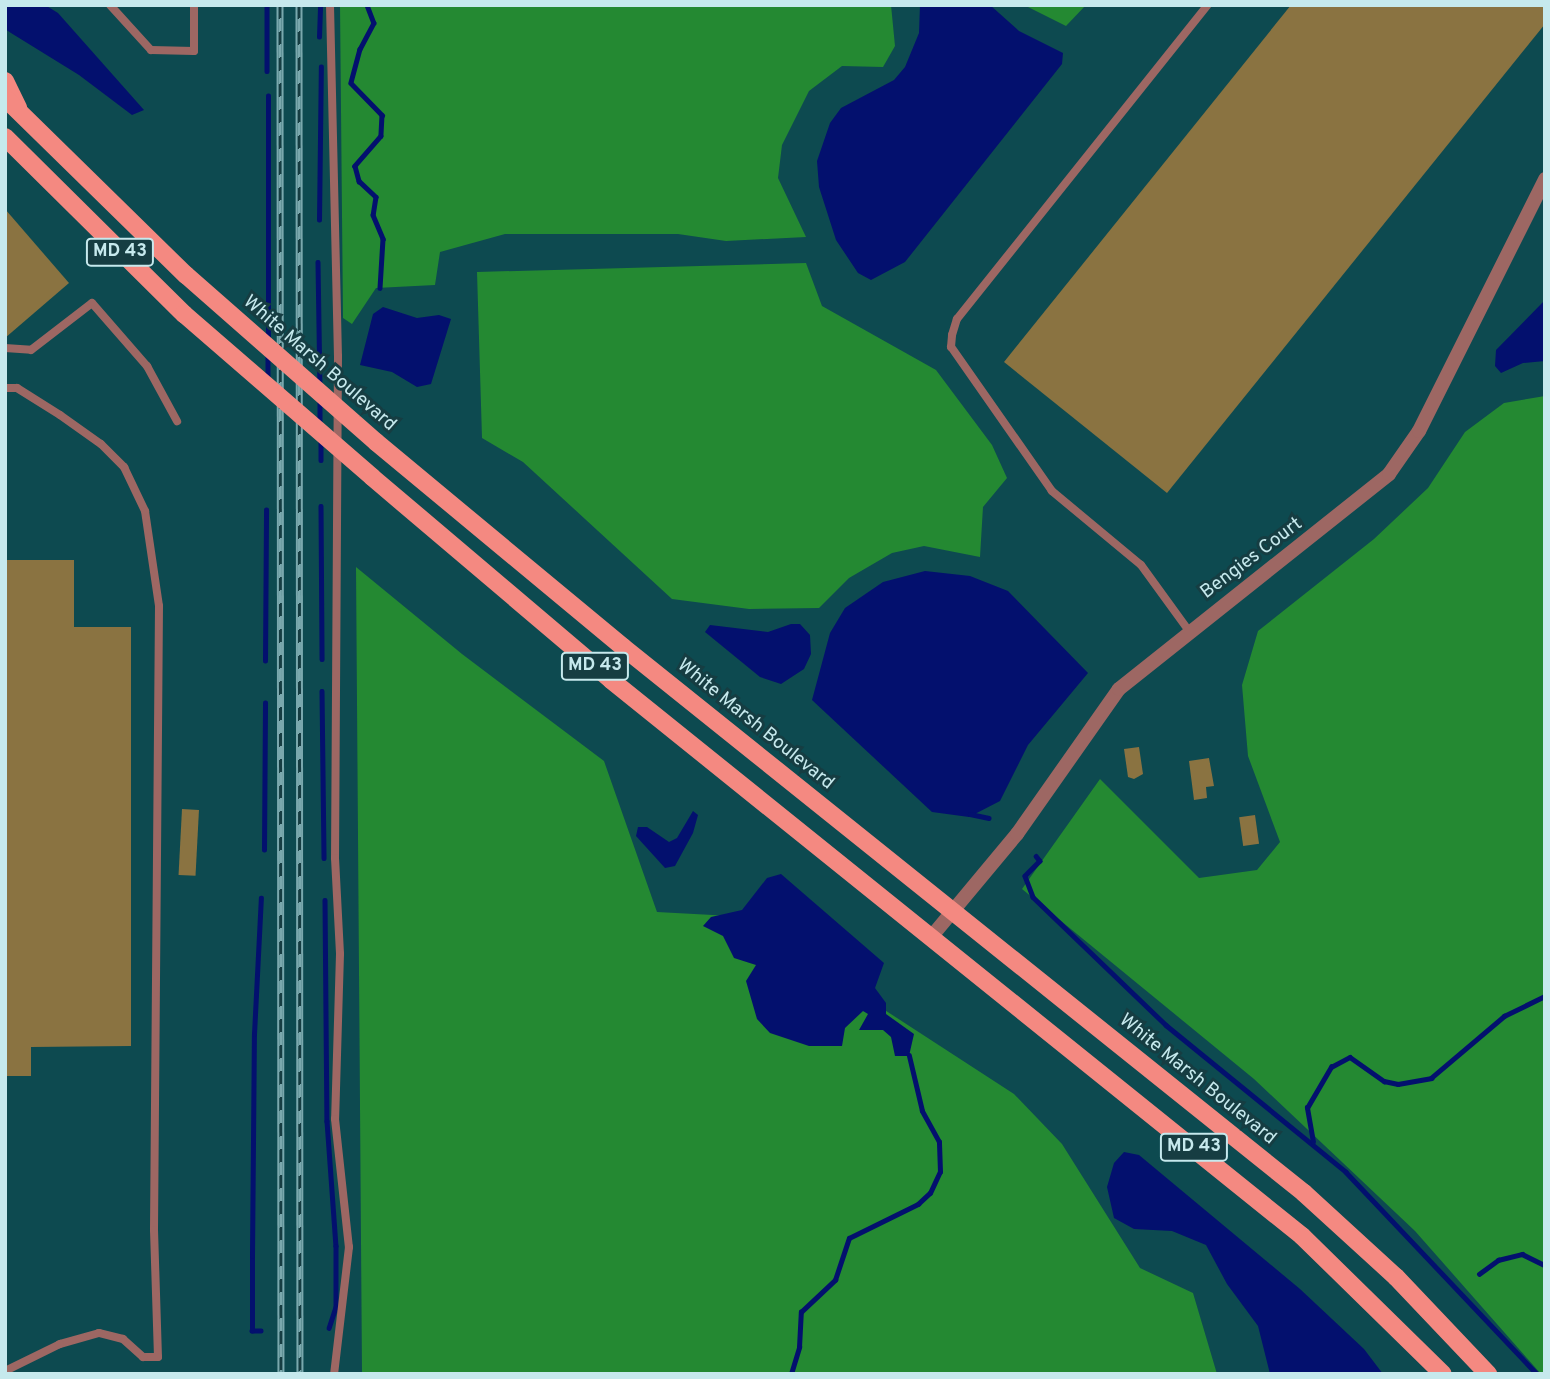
<!DOCTYPE html>
<style>
body{margin:0}
#map{position:relative;width:1550px;height:1379px;overflow:hidden;background:#0d4a50;font-family:Overpass,sans-serif}
div>[style]{position:absolute}
[style*='--x']{left:calc(var(--x)*1px);top:calc(var(--y)*1px);width:calc(var(--w)*1px);rotate:calc(var(--a)*1deg)}
.forest>*{inset:0;background:#248932}
.water>*{inset:0;background:#03106e}
.stream>*{height:4.5px;margin:-2.25px;padding:0 2.25px;transform-origin:2.25px;border-radius:2.25px;background:#03106e}
.building>*{inset:0;background:#8a7341;transform-origin:0 0}
.service>*{height:8px;margin:-4px;padding:0 4px;transform-origin:4px;border-radius:4px;background:#9d6763}
.minor>*{height:14px;margin:-7px;padding:0 7px;transform-origin:7px;border-radius:7px;background:#9d6763}
.primary>*{height:18px;margin:-9px;padding:0 9px;transform-origin:9px;border-radius:9px;background:#f48981}
.rail>*{height:7px;margin-top:-3.5px;transform-origin:0;background:repeating-linear-gradient(90deg,#163d42 0 13px,#7aa8ad 0 26px);box-sizing:border-box;border-block:2px solid #7aa8ad}
.primary-bridge>*{height:18px;margin:-9px;padding:0 9px;transform-origin:9px;border-radius:9px;background:#f48981}
span{translate:-50% -50%;white-space:nowrap;text-align:center;line-height:1.15;-webkit-text-stroke:6px #163d42;paint-order:stroke}
.shield-label span{padding:2px 5px;background:#163d42;border:2px solid;border-radius:5px;-webkit-text-stroke-width:0}
.shield-label{font-size:18px;color:#c6e9ed;font-weight:700}
.street-label{font-size:19px;color:#c6e9ed}
.frame{position:absolute;inset:0;border:7px solid #c6e9ed;pointer-events:none}
</style>
<div id="map">
<div class="forest">
<i style="clip-path:polygon(340px 5px,891px 5px,895px 46px,883px 67px,842px 66px,809px 91px,782px 145px,778px 178px,806px 237px,726px 241px,678px 234px,505px 234px,440px 252px,435px 285px,376px 288px,352px 324px,343px 318px)"></i>
<i style="clip-path:polygon(1024px 5px,1086px 5px,1066px 26px)"></i>
<i style="clip-path:polygon(806px 263px,822px 306px,936px 370px,992px 445px,1007px 478px,983px 507px,980px 557px,924px 546px,892px 553px,849px 578px,819px 608px,749px 609px,672px 599px,523px 462px,482px 438px,477px 272px)"></i>
<i style="clip-path:polygon(1545px 396px,1545px 1374px,1541px 1374px,1415px 1231px,1254px 1079px,1022px 889px,1100px 779px,1199px 878px,1257px 870px,1280px 842px,1248px 756px,1242px 685px,1258px 631px,1374px 539px,1428px 488px,1465px 432px,1504px 403px)"></i>
<i style="clip-path:polygon(356px 567px,462px 654px,604px 761px,657px 912px,767px 918px,877px 1005px,1014px 1094px,1062px 1144px,1140px 1268px,1193px 1293px,1217px 1374px,362px 1374px)"></i>
</div>
<div class="water">
<i style="clip-path:polygon(5px 5px,45px 5px,58px 13px,144px 110px,132px 115px,79px 75px,11px 33px,5px 29px)"></i>
<i style="clip-path:polygon(920px 5px,990px 5px,1019px 31px,1063px 53px,1062px 64px,905px 262px,871px 280px,858px 273px,836px 240px,819px 187px,817px 161px,830px 123px,841px 108px,894px 80px,905px 67px,919px 33px)"></i>
<i style="clip-path:polygon(1545px 300px,1545px 361px,1523px 363px,1501px 373px,1495px 366px,1496px 350px)"></i>
<i style="clip-path:polygon(383px 307px,417px 318px,439px 315px,451px 319px,431px 384px,417px 387px,392px 372px,360px 365px,373px 314px)"></i>
<i style="clip-path:polygon(925px 571px,970px 576px,1008px 591px,1088px 673px,1028px 745px,1000px 801px,969px 817px,932px 812px,812px 700px,830px 633px,845px 608px,883px 582px)"></i>
<i style="clip-path:polygon(791px 624px,800px 624px,810px 635px,811px 654px,804px 669px,781px 684px,760px 677px,705px 632px,710px 625px,768px 632px)"></i>
<i style="clip-path:polygon(693px 811px,698px 815px,693px 833px,675px 866px,665px 868px,636px 836px,638px 827px,647px 827px,669px 842px,677px 838px)"></i>
<i style="clip-path:polygon(781px 874px,884px 963px,875px 988px,886px 1003px,886px 1014px,914px 1034px,909px 1056px,895px 1056px,891px 1037px,883px 1030px,859px 1030px,868px 1014px,863px 1011px,845px 1028px,842px 1046px,809px 1046px,770px 1033px,757px 1019px,746px 981px,756px 965px,734px 958px,723px 936px,703px 926px,711px 917px,742px 910px,767px 878px)"></i>
<i style="clip-path:polygon(1124px 1152px,1139px 1155px,1300px 1289px,1364px 1349px,1383px 1374px,1270px 1374px,1258px 1326px,1227px 1284px,1206px 1245px,1172px 1231px,1134px 1229px,1114px 1218px,1107px 1187px,1114px 1163px)"></i>
</div>
<div class="stream">
<i style="--x:267;--y:5;--w:66;--a:90"></i>
<i style="--x:367;--y:5;--w:19;--a:69"></i>
<i style="--x:374;--y:23;--w:30;--a:118"></i>
<i style="--x:360;--y:49;--w:35;--a:105"></i>
<i style="--x:351;--y:83;--w:45;--a:45.9"></i>
<i style="--x:382;--y:115;--w:21;--a:93"></i>
<i style="--x:381;--y:136;--w:40;--a:131"></i>
<i style="--x:355;--y:166;--w:16;--a:75"></i>
<i style="--x:359;--y:181;--w:23;--a:43"></i>
<i style="--x:376;--y:197;--w:18;--a:99"></i>
<i style="--x:373;--y:215;--w:26;--a:67"></i>
<i style="--x:383;--y:239;--w:49;--a:93.5"></i>
<i style="--x:319;--y:37;--w:32;--a:-88"></i>
<i style="--x:319;--y:220;--w:153;--a:-89.3"></i>
<i style="--x:318;--y:262;--w:124;--a:89.1"></i>
<i style="--x:268;--y:341;--w:245;--a:-90"></i>
<i style="--x:268;--y:353;--w:26;--a:90"></i>
<i style="--x:320;--y:401;--w:23;--a:90"></i>
<i style="--x:321;--y:440;--w:20;--a:90"></i>
<i style="--x:321;--y:506;--w:153;--a:89.6"></i>
<i style="--x:265;--y:661;--w:151;--a:-89.6"></i>
<i style="--x:322;--y:691;--w:167;--a:89.3"></i>
<i style="--x:970;--y:814;--w:19;--a:12"></i>
<i style="--x:264;--y:850;--w:147;--a:-89.6"></i>
<i style="--x:1036;--y:856;--w:6;--a:51"></i>
<i style="--x:1040;--y:861;--w:21;--a:135"></i>
<i style="--x:1025;--y:876;--w:22;--a:69"></i>
<i style="--x:1033;--y:897;--w:185;--a:43.9"></i>
<i style="--x:1166;--y:1025;--w:232;--a:39.2"></i>
<i style="--x:1346;--y:1172;--w:278;--a:46.6"></i>
<i style="--x:325;--y:900;--w:221;--a:89.5"></i>
<i style="--x:327;--y:1121;--w:125;--a:85.9"></i>
<i style="--x:336;--y:1246;--w:61;--a:90"></i>
<i style="--x:336;--y:1307;--w:22;--a:108"></i>
<i style="--x:1313;--y:1142;--w:35;--a:-100"></i>
<i style="--x:1307;--y:1108;--w:48;--a:-59.7"></i>
<i style="--x:1331;--y:1067;--w:21;--a:-28"></i>
<i style="--x:1350;--y:1057;--w:42;--a:35.2"></i>
<i style="--x:1384;--y:1081;--w:14;--a:12"></i>
<i style="--x:1398;--y:1084;--w:34;--a:-10"></i>
<i style="--x:1431;--y:1078;--w:96;--a:-40.3"></i>
<i style="--x:1504;--y:1016;--w:46;--a:-26"></i>
<i style="--x:1479;--y:1274;--w:24;--a:-36"></i>
<i style="--x:1498;--y:1260;--w:25;--a:-14"></i>
<i style="--x:1522;--y:1254;--w:25;--a:26"></i>
<i style="--x:261;--y:1331;--w:9;--a:180"></i>
<i style="--x:252;--y:1331;--w:75;--a:-90"></i>
<i style="--x:252;--y:1256;--w:222;--a:-89.5"></i>
<i style="--x:254;--y:1034;--w:136;--a:-87.1"></i>
<i style="--x:791;--y:1374;--w:28;--a:-73"></i>
<i style="--x:799;--y:1347;--w:35;--a:-87"></i>
<i style="--x:801;--y:1312;--w:47;--a:-43.3"></i>
<i style="--x:835;--y:1280;--w:44;--a:-71.6"></i>
<i style="--x:849;--y:1238;--w:77;--a:-26.2"></i>
<i style="--x:918;--y:1204;--w:16;--a:-43"></i>
<i style="--x:930;--y:1193;--w:23;--a:-65"></i>
<i style="--x:940;--y:1172;--w:30;--a:-92"></i>
<i style="--x:939;--y:1142;--w:35;--a:-119"></i>
<i style="--x:922;--y:1111;--w:57;--a:-103.3"></i>
</div>
<div class="building">
<i style="clip-path:polygon(1291px 5px,1545px 5px,1545px 24px,1167px 493px,1004px 362px)"></i>
<i style="clip-path:polygon(5px 209px,69px 283px,5px 338px)"></i>
<i style="clip-path:polygon(5px 560px,74px 560px,74px 627px,131px 627px,131px 1046px,31px 1047px,31px 1076px,5px 1076px)"></i>
<i style="clip-path:polygon(1139px 747px,1143px 774px,1134px 779px,1128px 777px,1124px 749px)"></i>
<i style="clip-path:polygon(1209px 758px,1214px 786px,1206px 787px,1207px 798px,1194px 800px,1189px 761px)"></i>
<i style="left:182px;top:809px;width:17px;height:66px;rotate:3deg"></i>
<i style="left:1255px;top:815px;width:29px;height:16px;rotate:82deg"></i>
</div>
<div class="service">
<i style="--x:110;--y:5;--w:61;--a:47.7"></i>
<i style="--x:151;--y:50;--w:43;--a:1.3"></i>
<i style="--x:194;--y:51;--w:46;--a:-90"></i>
<i style="--x:330;--y:5;--w:351;--a:88.7"></i>
<i style="--x:338;--y:356;--w:502;--a:90.34"></i>
<i style="--x:335;--y:858;--w:96;--a:87"></i>
<i style="--x:340;--y:954;--w:165;--a:91.7"></i>
<i style="--x:335;--y:1119;--w:129;--a:83.8"></i>
<i style="--x:349;--y:1247;--w:128;--a:96.7"></i>
<i style="--x:5;--y:348;--w:26;--a:4"></i>
<i style="--x:31;--y:350;--w:77;--a:-37.6"></i>
<i style="--x:92;--y:303;--w:84;--a:48.9"></i>
<i style="--x:147;--y:366;--w:63;--a:61.4"></i>
<i style="--x:5;--y:388;--w:12;--a:0"></i>
<i style="--x:17;--y:388;--w:51;--a:32.1"></i>
<i style="--x:60;--y:415;--w:50;--a:35.3"></i>
<i style="--x:101;--y:444;--w:33;--a:45"></i>
<i style="--x:124;--y:467;--w:49;--a:64.5"></i>
<i style="--x:145;--y:511;--w:96;--a:81.6"></i>
<i style="--x:159;--y:606;--w:624;--a:90.46"></i>
<i style="--x:154;--y:1230;--w:127;--a:88.2"></i>
<i style="--x:158;--y:1357;--w:15;--a:180"></i>
<i style="--x:143;--y:1357;--w:27;--a:-138"></i>
<i style="--x:123;--y:1339;--w:25;--a:-166"></i>
<i style="--x:99;--y:1333;--w:41;--a:164.2"></i>
<i style="--x:60;--y:1344;--w:61;--a:153.9"></i>
<i style="--x:1189;--y:631;--w:82;--a:-126"></i>
<i style="--x:1141;--y:565;--w:116;--a:-140.3"></i>
<i style="--x:1052;--y:491;--w:176;--a:-125"></i>
<i style="--x:951;--y:347;--w:12;--a:-85"></i>
<i style="--x:952;--y:335;--w:17;--a:-73"></i>
<i style="--x:957;--y:319;--w:402;--a:-51.4"></i>
</div>
<div class="minor">
<i style="--x:932;--y:936;--w:133;--a:-50.2"></i>
<i style="--x:1017;--y:834;--w:177;--a:-54.9"></i>
<i style="--x:1119;--y:689;--w:345;--a:-38.5"></i>
<i style="--x:1389;--y:474;--w:52;--a:-55.1"></i>
<i style="--x:1419;--y:431;--w:282;--a:-63.4"></i>
</div>
<div class="primary">
<i style="--x:5;--y:81;--w:30;--a:64"></i>
<i style="--x:5;--y:98;--w:253;--a:44.4"></i>
<i style="--x:5;--y:137;--w:252;--a:44.7"></i>
<i style="--x:376;--y:442;--w:321;--a:39.7"></i>
<i style="--x:623;--y:647;--w:873;--a:38.72"></i>
<i style="--x:1304;--y:1193;--w:125;--a:42.4"></i>
<i style="--x:1396;--y:1277;--w:134;--a:46.5"></i>
<i style="--x:372;--y:477;--w:314;--a:40.3"></i>
<i style="--x:611;--y:680;--w:887;--a:38.82"></i>
<i style="--x:1302;--y:1236;--w:197;--a:44.4"></i>
</div>
<div class="rail">
<i style="--x:280;--y:5;--w:1369;--a:89.96"></i>
<i style="--x:299;--y:5;--w:1369;--a:89.96"></i>
</div>
<div class="primary-bridge">
<i style="--x:186;--y:275;--w:253;--a:41.3"></i>
<i style="--x:184;--y:314;--w:249;--a:40.9"></i>
</div>
<div class="shield-label">
<span style="left:120px;top:252px">MD 43</span>
<span style="left:595px;top:666px">MD 43</span>
<span style="left:1194px;top:1147px">MD 43</span>
</div>
<div class="street-label">
<span style="left:319px;top:364px;rotate:41deg">White Marsh Boulevard</span>
<span style="left:1252px;top:559px;rotate:-37deg">Bengies Court</span>
<span style="left:755px;top:725px;rotate:39deg">White Marsh Boulevard</span>
<span style="left:1197px;top:1080px;rotate:39deg">White Marsh Boulevard</span>
</div>
<div class="frame"></div>
</div>
